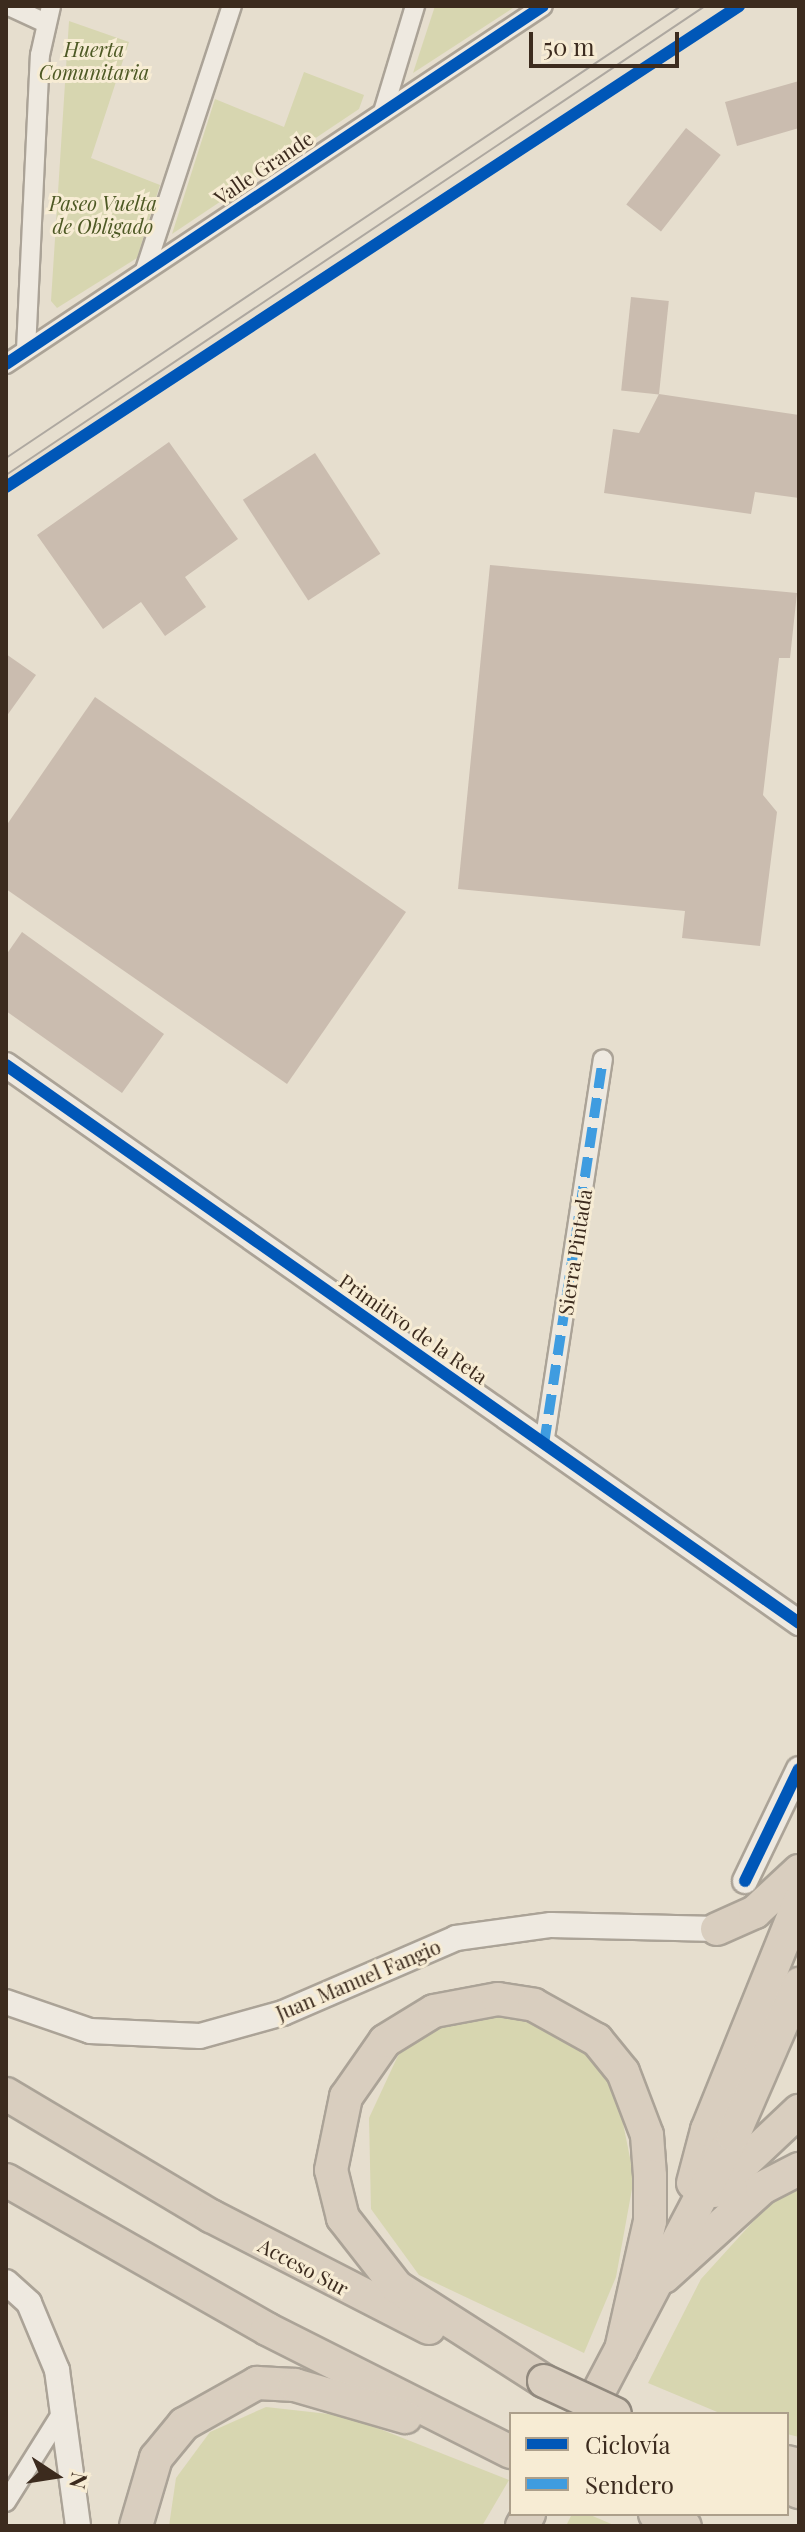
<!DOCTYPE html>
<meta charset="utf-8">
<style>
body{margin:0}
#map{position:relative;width:805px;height:2532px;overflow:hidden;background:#e6dece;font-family:"Playfair Display",serif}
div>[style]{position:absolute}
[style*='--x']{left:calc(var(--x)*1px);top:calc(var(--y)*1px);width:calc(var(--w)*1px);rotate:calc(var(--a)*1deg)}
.green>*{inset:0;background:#d7d6b0}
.building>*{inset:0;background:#cabcaf;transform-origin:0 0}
.roads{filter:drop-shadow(2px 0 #aba397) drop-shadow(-2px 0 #aba397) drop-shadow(0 2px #aba397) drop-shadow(0 -2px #aba397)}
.street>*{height:18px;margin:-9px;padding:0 9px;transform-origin:9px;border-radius:9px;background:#eee9e0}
.secondary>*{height:24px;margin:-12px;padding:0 12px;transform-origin:12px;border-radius:12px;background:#eee9e0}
.highway>*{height:32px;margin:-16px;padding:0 16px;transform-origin:16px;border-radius:16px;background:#d9cebf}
.tram>*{height:2px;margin:-1px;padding:0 1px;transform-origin:1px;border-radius:1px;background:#aea8a0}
.bridges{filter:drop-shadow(2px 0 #91897e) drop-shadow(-2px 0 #91897e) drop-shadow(0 2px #91897e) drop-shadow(0 -2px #91897e)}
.highway-bridge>*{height:32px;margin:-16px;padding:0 16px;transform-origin:16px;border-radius:16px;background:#d9cebf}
.quiet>*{height:10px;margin-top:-5px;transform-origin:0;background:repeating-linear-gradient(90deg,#3f9ce0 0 20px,transparent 0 30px)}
.cycleway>*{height:12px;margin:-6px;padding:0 6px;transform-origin:6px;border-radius:6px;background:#0057b8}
span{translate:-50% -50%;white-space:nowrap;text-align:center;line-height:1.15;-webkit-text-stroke:6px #f7ecd4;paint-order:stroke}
.park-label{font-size:20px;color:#4d5924;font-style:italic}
.street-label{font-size:20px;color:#3c2b1e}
.frame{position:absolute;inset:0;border:8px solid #3c2b1e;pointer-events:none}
.legend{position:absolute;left:509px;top:2412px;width:280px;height:104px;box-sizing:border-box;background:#f7ecd4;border:2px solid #ac9f8b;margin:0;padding:10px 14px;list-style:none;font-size:24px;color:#3c2b1e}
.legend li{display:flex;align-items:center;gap:16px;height:40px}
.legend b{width:40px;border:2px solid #ac9f8b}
.north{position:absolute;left:16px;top:2436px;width:80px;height:80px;-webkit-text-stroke:6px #f7ecd4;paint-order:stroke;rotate:102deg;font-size:22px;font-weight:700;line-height:32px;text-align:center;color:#3c2b1e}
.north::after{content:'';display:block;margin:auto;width:28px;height:36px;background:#3c2b1e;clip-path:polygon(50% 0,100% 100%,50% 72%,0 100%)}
.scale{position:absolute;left:529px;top:32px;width:150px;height:36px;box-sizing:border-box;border:4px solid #3c2b1e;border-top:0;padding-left:10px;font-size:24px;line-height:28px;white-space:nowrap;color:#3c2b1e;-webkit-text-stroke:6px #f7ecd4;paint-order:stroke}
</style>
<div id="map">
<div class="green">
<i style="clip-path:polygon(435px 6px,516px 6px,413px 73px)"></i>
<i style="clip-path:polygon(69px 21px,129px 42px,91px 158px,160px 185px,137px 258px,57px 308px,51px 301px)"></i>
<i style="clip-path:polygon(304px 72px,364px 95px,359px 109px,172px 234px,215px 99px,284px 127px)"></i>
<i style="clip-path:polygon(511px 2014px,553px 2027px,588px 2052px,618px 2098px,634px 2178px,616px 2277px,584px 2353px,419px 2275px,371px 2209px,369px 2118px,402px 2047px,463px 2015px)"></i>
<i style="clip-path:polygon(799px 2189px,799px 2437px,787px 2434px,787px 2414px,722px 2414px,648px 2383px,701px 2279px,778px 2194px)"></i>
<i style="clip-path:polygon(266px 2407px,347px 2416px,509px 2480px,482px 2526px,169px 2526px,176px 2478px,210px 2432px)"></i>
<i style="clip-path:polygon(572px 2514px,588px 2514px,616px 2526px,566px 2526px)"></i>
</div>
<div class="building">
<i style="clip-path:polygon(799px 81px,799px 128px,737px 146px,725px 102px)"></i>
<i style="left:686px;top:128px;width:44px;height:97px;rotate:38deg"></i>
<i style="left:631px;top:297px;width:38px;height:94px;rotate:6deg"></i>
<i style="clip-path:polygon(659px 394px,799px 415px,799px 498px,755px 492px,751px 514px,604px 493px,613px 429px,639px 433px)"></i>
<i style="clip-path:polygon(169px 442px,238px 539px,185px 577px,206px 607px,165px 636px,141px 602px,103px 629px,37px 535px)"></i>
<i style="left:315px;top:453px;width:120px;height:86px;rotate:57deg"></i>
<i style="clip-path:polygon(490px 565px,797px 593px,790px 658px,779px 658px,763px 795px,777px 812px,760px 946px,682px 938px,685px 911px,458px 889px)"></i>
<i style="clip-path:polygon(6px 654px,36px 675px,6px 717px)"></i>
<i style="clip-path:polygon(95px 697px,406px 912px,287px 1084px,6px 889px,6px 826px)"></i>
<i style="clip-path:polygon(22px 932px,164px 1034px,122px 1093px,6px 1011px,6px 955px)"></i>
</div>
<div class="roads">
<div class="street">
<i style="--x:9;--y:6;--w:40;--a:25"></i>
<i style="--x:383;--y:112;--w:111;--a:-73.2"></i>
<i style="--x:145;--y:270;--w:278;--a:-71.8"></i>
<i style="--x:26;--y:350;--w:295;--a:-87.3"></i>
<i style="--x:40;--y:55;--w:50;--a:-77.3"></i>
<i style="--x:6;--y:364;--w:645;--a:-33.69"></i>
<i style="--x:544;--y:1444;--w:389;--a:-81.3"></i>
<i style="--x:6;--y:2502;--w:107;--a:-57.9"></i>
</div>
<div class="secondary">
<i style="--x:6;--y:1065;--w:970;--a:35.13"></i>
<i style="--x:745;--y:1881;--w:124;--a:-64.3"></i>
<i style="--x:6;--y:2002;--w:89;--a:19"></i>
<i style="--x:90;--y:2031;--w:110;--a:2.6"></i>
<i style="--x:200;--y:2036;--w:86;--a:-15.5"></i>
<i style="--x:283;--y:2013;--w:189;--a:-23.4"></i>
<i style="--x:456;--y:1938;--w:96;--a:-7.8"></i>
<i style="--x:551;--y:1925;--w:166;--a:1.4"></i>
<i style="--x:6;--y:2282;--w:31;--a:42"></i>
<i style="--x:29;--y:2303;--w:73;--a:67.3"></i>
<i style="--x:57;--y:2370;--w:157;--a:82.3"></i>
</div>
<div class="highway">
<i style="--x:717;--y:1929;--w:42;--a:-24.1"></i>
<i style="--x:755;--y:1912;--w:60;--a:-43"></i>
<i style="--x:6;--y:2094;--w:239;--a:30.8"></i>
<i style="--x:211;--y:2216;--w:245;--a:27.2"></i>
<i style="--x:6;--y:2180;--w:301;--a:29.7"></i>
<i style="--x:267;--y:2329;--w:273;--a:26.8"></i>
<i style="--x:693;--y:2183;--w:55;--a:-75.2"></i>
<i style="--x:707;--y:2130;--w:246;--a:-68"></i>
<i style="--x:714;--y:2191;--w:117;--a:-43.3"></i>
<i style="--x:664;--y:2277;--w:132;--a:-42.2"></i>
<i style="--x:762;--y:2188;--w:42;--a:-27.2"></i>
<i style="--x:544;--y:2381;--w:174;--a:-147.4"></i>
<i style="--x:397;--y:2287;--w:88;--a:-128"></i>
<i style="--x:343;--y:2218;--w:49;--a:-104"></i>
<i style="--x:331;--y:2170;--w:75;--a:-78.4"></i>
<i style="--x:346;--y:2097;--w:68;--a:-55.1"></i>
<i style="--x:385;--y:2041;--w:57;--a:-31.5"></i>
<i style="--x:434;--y:2011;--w:65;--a:-10.6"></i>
<i style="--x:498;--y:1999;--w:36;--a:9"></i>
<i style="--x:534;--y:2005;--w:72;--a:29.1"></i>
<i style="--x:597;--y:2040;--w:41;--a:50.9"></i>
<i style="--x:623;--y:2072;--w:67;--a:69.1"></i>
<i style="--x:647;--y:2135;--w:41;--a:85.8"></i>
<i style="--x:650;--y:2176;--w:45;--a:90"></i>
<i style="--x:650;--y:2221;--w:132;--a:102.7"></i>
<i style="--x:587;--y:2414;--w:314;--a:-62.3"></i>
<i style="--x:733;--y:2136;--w:166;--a:-66.5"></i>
<i style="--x:787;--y:2462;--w:12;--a:14"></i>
<i style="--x:787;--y:2487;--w:13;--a:23"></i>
<i style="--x:655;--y:2514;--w:32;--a:22"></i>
<i style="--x:136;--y:2526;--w:71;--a:-73.6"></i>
<i style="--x:156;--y:2458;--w:44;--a:-50.5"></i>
<i style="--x:184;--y:2424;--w:84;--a:-29.3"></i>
<i style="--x:257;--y:2383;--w:38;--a:3"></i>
<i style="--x:295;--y:2385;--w:115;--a:16.2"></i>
<i style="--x:522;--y:2526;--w:14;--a:-60"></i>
</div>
</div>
<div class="tram">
<i style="--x:6;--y:458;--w:812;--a:-33.81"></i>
<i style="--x:6;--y:475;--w:842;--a:-33.86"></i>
</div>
<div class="bridges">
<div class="highway-bridge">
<i style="--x:544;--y:2381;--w:78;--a:24.9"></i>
</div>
</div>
<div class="quiet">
<i style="--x:544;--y:1444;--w:389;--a:-81.3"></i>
</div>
<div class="cycleway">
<i style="--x:6;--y:364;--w:645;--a:-33.69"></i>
<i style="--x:6;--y:487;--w:877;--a:-33.27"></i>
<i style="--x:6;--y:1065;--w:970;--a:35.13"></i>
<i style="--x:745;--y:1881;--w:124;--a:-64.3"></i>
</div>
<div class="park-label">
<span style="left:94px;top:60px">Huerta<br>Comunitaria</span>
<span style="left:103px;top:214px">Paseo Vuelta<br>de Obligado</span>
</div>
<div class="street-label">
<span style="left:263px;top:167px;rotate:-34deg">Valle Grande</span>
<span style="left:574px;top:1252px;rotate:-81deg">Sierra Pintada</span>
<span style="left:414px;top:1328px;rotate:35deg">Primitivo de la Reta</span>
<span style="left:358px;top:1979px;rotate:-23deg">Juan Manuel Fangio</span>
<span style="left:304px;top:2266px;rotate:28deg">Acceso Sur</span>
</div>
<div class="frame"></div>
<ul class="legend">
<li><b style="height:10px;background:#0057b8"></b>Ciclovía</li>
<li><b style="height:10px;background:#3f9ce0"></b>Sendero</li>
</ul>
<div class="north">N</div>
<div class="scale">50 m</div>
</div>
